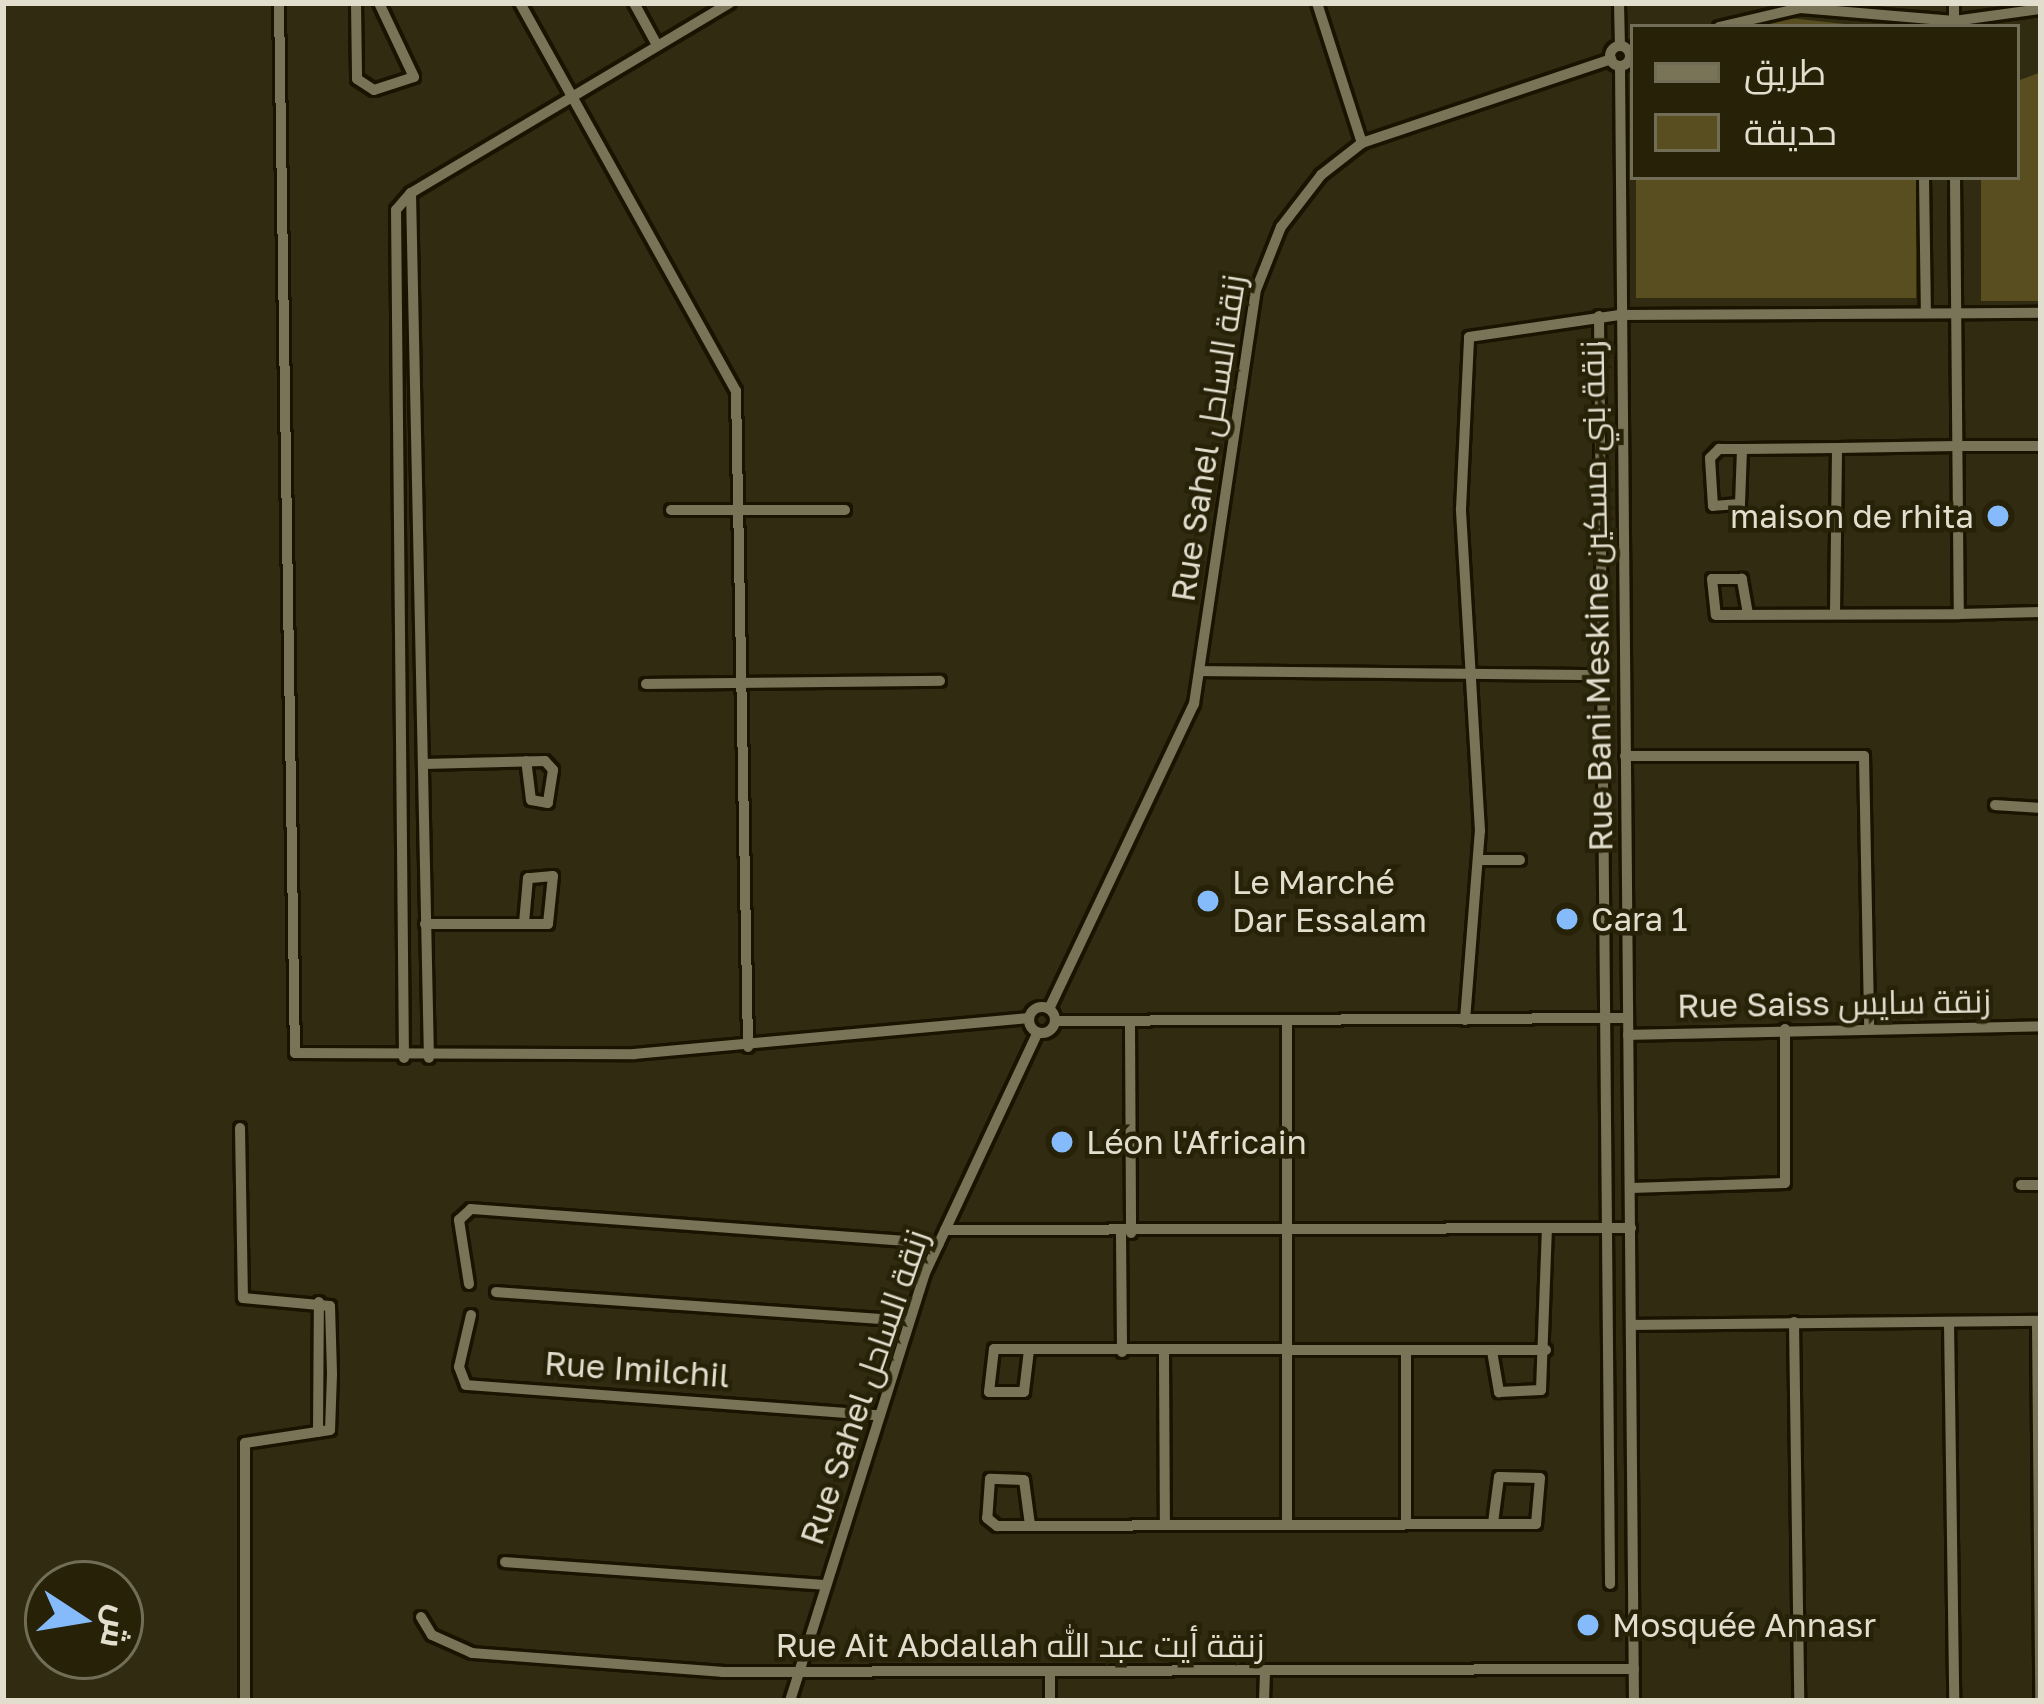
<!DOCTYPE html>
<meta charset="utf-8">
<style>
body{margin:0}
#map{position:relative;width:2044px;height:1704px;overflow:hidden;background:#312b12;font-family:"Golos Text",Cairo,sans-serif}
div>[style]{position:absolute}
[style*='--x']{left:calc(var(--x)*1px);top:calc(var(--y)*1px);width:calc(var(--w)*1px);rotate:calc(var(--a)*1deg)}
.green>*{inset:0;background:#584e20;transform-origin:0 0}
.roads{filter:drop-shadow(3px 0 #191300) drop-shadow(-3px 0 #191300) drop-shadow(0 3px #191300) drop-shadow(0 -3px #191300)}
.minor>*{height:10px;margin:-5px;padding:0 5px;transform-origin:5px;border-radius:5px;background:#797357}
.minor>.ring{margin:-5px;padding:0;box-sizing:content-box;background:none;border:10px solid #797357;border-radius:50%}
.dots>*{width:33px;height:33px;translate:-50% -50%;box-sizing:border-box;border:6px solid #272108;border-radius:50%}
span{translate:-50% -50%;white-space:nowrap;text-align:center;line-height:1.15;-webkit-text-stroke:9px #272108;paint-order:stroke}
.street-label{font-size:33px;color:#e1dece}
.poi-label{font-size:33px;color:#e1dece}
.right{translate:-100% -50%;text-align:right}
.left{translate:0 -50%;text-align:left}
.frame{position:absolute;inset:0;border:6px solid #e1dece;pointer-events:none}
.legend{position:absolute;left:1630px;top:24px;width:390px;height:156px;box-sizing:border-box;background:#272108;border:3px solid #716d57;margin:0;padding:15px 21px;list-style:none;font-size:36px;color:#e1dece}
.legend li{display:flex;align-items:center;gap:24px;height:60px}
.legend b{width:60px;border:3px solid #716d57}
.north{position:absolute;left:24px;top:1560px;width:120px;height:120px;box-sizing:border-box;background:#272108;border:3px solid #716d57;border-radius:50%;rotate:102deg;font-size:33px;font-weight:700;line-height:48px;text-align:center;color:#e1dece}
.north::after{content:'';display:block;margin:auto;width:42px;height:54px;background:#85bbfb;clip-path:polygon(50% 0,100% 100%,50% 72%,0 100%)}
</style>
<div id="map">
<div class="green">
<i style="clip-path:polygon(1781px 17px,1872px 27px,1749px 27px)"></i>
<i style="clip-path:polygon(2041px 72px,2041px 301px,1981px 301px,1981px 177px,2017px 177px,2017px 81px)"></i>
<i style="left:1636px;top:177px;width:280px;height:121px"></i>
</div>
<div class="roads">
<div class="minor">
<i style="--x:279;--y:3;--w:1050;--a:89.13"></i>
<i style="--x:295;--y:1053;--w:339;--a:0.2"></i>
<i style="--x:634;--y:1054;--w:397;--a:-5.2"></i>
<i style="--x:356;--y:3;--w:76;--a:89.2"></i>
<i style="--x:357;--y:79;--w:20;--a:33"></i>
<i style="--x:374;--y:90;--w:42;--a:-18"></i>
<i style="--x:414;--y:77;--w:82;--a:-115.3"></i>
<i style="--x:520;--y:3;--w:444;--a:60.9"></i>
<i style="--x:736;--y:391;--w:656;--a:88.95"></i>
<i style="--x:634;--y:3;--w:48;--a:61.3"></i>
<i style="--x:1317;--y:3;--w:147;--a:72.2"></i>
<i style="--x:1619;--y:3;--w:43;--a:88.7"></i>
<i style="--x:1954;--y:3;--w:21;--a:90"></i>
<i style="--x:1719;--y:27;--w:83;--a:-13.2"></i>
<i style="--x:1800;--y:8;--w:155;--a:4.8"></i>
<i style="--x:1954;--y:21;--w:88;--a:-7.9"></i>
<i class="ring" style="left:1610px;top:46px;width:10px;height:10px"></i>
<i style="--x:1620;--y:66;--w:1635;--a:89.51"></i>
<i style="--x:1924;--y:177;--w:136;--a:89.2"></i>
<i style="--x:1955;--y:177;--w:437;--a:89.5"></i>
<i style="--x:411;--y:193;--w:865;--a:88.81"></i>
<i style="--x:1599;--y:316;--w:1268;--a:89.5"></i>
<i style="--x:1742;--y:449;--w:55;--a:92.1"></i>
<i style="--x:1740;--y:504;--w:27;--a:176"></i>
<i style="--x:1713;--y:506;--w:48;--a:-93.6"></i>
<i style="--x:1710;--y:458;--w:13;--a:-45"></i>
<i style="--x:1719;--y:449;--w:23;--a:0"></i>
<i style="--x:1742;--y:449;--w:95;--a:-0.6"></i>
<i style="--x:1837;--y:448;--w:120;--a:-1"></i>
<i style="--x:1957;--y:446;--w:84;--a:0"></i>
<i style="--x:671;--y:510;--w:174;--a:0"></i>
<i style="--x:1748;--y:614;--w:36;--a:-100"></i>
<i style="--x:1742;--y:579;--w:30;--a:180"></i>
<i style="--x:1712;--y:579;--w:36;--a:84"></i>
<i style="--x:1716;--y:615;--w:3;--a:0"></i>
<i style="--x:1719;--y:615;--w:240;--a:-0.2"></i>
<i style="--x:1959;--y:614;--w:82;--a:-1.4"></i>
<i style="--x:1835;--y:614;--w:166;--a:-89.3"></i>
<i style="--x:1199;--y:671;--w:405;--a:0.6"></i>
<i style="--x:646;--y:684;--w:294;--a:-0.6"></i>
<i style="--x:1625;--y:756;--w:239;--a:0"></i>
<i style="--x:1864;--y:756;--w:272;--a:88.9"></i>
<i style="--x:423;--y:764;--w:122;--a:-1.4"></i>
<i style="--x:545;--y:761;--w:12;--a:48"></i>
<i style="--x:553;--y:770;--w:33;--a:99"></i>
<i style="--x:548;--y:803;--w:17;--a:-170"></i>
<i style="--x:531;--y:800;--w:39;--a:-97"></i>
<i style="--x:1995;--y:805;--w:46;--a:3.7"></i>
<i style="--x:1478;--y:860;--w:42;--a:0"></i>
<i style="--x:425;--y:924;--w:123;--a:0"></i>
<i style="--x:548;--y:924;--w:48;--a:-84.1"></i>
<i style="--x:553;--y:876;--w:25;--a:175"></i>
<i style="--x:528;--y:878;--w:45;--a:95.1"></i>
<i class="ring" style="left:1029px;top:1007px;width:16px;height:16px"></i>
<i style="--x:1049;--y:1009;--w:338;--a:-64.6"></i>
<i style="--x:1194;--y:704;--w:419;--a:-81.5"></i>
<i style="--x:1256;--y:290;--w:68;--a:-68.4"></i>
<i style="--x:1281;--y:227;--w:66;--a:-52.4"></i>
<i style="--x:1321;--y:175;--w:52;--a:-38"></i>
<i style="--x:1362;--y:143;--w:263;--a:-18.6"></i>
<i style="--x:1287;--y:1020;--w:505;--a:90"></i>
<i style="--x:1465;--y:1020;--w:190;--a:-85.5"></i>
<i style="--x:1480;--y:831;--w:323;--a:-93.4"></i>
<i style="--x:1461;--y:509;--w:172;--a:-87.3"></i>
<i style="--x:1469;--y:337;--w:152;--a:-8.3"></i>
<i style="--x:1619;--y:315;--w:422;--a:-0.3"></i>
<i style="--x:1056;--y:1021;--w:571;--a:-0.3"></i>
<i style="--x:1130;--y:1026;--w:207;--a:89.7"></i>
<i style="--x:1628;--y:1035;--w:413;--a:-1.2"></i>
<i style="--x:404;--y:1058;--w:848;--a:-90.54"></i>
<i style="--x:396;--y:210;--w:23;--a:-49"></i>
<i style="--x:411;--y:193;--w:371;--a:-30.8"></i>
<i style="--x:240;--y:1128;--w:170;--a:89"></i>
<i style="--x:243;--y:1298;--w:87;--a:5.3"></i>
<i style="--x:330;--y:1306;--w:68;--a:88.3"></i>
<i style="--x:332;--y:1374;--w:56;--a:92"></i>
<i style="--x:330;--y:1430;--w:86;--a:171.3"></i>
<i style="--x:245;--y:1443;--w:258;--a:90"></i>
<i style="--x:2021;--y:1185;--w:20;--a:0"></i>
<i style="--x:1631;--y:1188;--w:154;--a:-1.9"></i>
<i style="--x:1785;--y:1183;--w:154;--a:-90"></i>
<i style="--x:945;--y:1230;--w:686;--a:-0.17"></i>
<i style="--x:1121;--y:1233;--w:119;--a:89.5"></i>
<i style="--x:469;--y:1284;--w:65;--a:-98.9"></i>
<i style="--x:459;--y:1220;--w:16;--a:-43"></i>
<i style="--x:471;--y:1209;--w:469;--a:4.2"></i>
<i style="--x:496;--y:1292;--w:413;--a:4"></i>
<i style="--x:471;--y:1315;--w:53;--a:103"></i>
<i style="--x:459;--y:1367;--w:19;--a:69"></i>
<i style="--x:466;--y:1385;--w:414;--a:4.2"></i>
<i style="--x:1794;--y:1322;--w:379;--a:89.2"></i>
<i style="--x:1949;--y:1322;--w:379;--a:89.2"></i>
<i style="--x:1632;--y:1325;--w:405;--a:-0.6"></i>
<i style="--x:2037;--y:1321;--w:380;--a:89.5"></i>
<i style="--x:1029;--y:1350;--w:42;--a:96.8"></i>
<i style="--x:1024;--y:1392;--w:35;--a:180"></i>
<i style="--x:989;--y:1392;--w:43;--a:-83.4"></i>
<i style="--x:994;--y:1349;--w:552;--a:0.1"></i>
<i style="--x:1492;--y:1351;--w:42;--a:80.3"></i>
<i style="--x:1499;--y:1392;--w:42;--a:-2.7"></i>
<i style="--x:1541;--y:1390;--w:161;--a:-87.9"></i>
<i style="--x:1406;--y:1352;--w:172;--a:90"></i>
<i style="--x:1164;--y:1353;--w:171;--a:89.7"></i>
<i style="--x:318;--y:1432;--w:130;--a:-89.6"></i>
<i style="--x:1030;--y:1525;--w:45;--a:-97.6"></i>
<i style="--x:1024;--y:1480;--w:34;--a:-178"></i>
<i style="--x:990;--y:1479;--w:39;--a:94"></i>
<i style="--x:987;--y:1518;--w:13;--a:39"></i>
<i style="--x:997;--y:1526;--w:539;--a:-0.21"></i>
<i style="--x:1536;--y:1524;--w:46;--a:-85"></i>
<i style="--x:1540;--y:1478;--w:41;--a:-178.6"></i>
<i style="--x:1499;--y:1477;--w:46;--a:97.4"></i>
<i style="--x:505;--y:1562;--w:322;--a:4.1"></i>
<i style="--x:421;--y:1617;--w:21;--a:59"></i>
<i style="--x:432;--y:1635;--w:44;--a:24.2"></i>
<i style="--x:472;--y:1653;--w:251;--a:4.3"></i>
<i style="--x:722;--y:1672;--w:912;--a:-0.19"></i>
<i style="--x:1050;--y:1673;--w:28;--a:90"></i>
<i style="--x:790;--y:1701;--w:447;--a:-72.5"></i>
<i style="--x:924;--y:1275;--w:268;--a:-64.9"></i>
<i style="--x:1264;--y:1701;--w:30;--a:-88"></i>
</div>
</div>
<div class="dots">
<i style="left:1998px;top:516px;background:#85bbfb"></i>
<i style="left:1208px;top:901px;background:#85bbfb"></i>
<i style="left:1567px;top:919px;background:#85bbfb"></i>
<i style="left:1062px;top:1142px;background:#85bbfb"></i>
<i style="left:1588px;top:1625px;background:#85bbfb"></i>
</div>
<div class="street-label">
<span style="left:1208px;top:438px;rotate:-81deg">Rue Sahel زنقة الساحل</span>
<span style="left:1596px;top:596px;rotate:-91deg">Rue Bani Meskine زنقة بني مسكين</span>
<span style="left:1834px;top:1003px;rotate:-1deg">Rue Saiss زنقة سايس</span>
<span style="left:637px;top:1369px;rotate:4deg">Rue Imilchil</span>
<span style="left:864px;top:1387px;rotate:-71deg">Rue Sahel زنقة الساحل</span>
<span style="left:1020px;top:1645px">Rue Ait Abdallah زنقة أيت عبد الله</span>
</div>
<div class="poi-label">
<span class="right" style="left:1974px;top:516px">maison de rhita</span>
<span class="left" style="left:1232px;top:901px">Le Marché<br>Dar Essalam</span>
<span class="left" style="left:1591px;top:919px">Cara 1</span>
<span class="left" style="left:1086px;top:1142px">Léon l'Africain</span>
<span class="left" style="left:1612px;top:1625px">Mosquée Annasr</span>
</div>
<div class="frame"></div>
<ul class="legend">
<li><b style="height:15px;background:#797357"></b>طريق</li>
<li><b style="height:33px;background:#584e20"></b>حديقة</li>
</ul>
<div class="north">ش</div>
</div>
